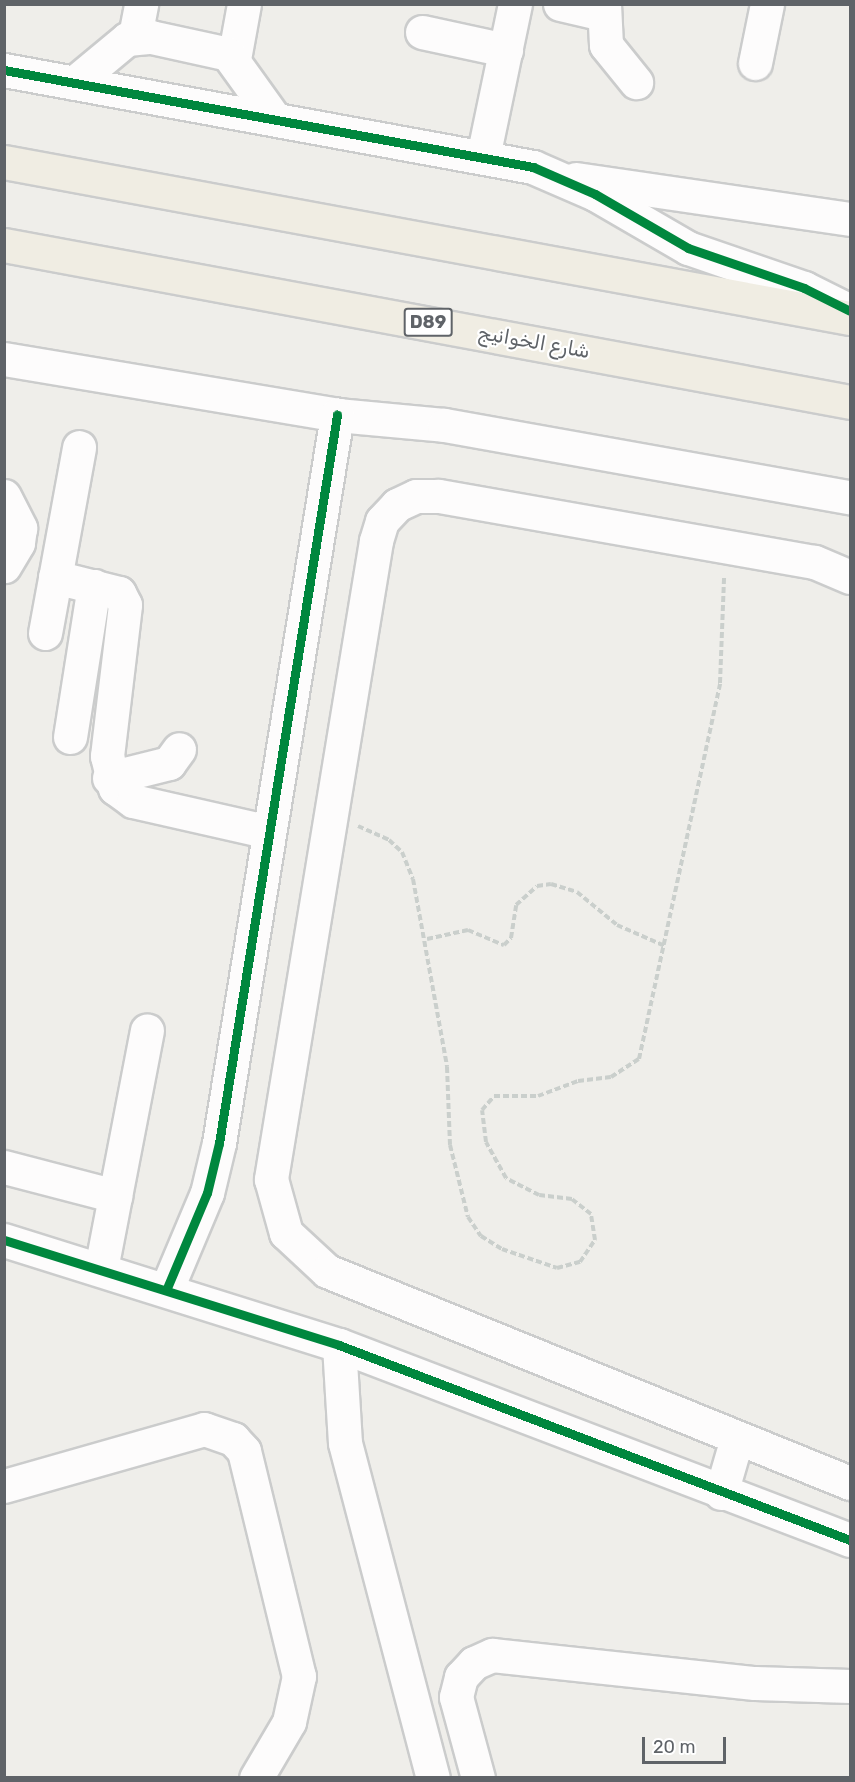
<!DOCTYPE html>
<meta charset="utf-8">
<style>
body{margin:0}
#map{position:relative;width:855px;height:1782px;overflow:hidden;background:#efeeea;font-family:Rubik,"Noto Naskh Arabic",sans-serif}
div>[style]{position:absolute}
[style*='--x']{left:calc(var(--x)*1px);top:calc(var(--y)*1px);width:calc(var(--w)*1px);rotate:calc(var(--a)*1deg)}
.path>*{height:4px;margin-top:-2px;transform-origin:0;background:repeating-linear-gradient(90deg,#cacfcc 0 6px,transparent 0 9px)}
.roads{filter:drop-shadow(2px 0 #cbcccc) drop-shadow(-2px 0 #cbcccc) drop-shadow(0 2px #cbcccc) drop-shadow(0 -2px #cbcccc)}
.minor>*{height:33px;margin:-16.5px;padding:0 16.5px;transform-origin:16.5px;border-radius:16.5px;background:#fdfcfc}
.highway>*{height:33px;margin:-16.5px;padding:0 16.5px;transform-origin:16.5px;border-radius:16.5px;background:#f0ede3}
.cycleway>*{height:9px;margin:-4.5px;padding:0 4.5px;transform-origin:4.5px;border-radius:4.5px;background:#00873e}
span{translate:-50% -50%;white-space:nowrap;text-align:center;line-height:1.15;-webkit-text-stroke:4.5px #fff;paint-order:stroke}
.shield-label span{padding:2px 4px;background:#fff;border:2px solid;border-radius:4px;-webkit-text-stroke-width:0}
.shield-label{font-size:18px;color:#5f6368;font-weight:700}
.street-label{font-size:20px;color:#5f6368}
.frame{position:absolute;inset:0;border:6px solid #5f6368;pointer-events:none}
.scale{position:absolute;left:642px;top:1737px;width:84px;height:27px;box-sizing:border-box;border:3px solid #5f6368;border-top:0;padding-left:8px;font-size:18px;line-height:21px;white-space:nowrap;color:#5f6368;-webkit-text-stroke:4px #fff;paint-order:stroke}
</style>
<div id="map">
<div class="path">
<i style="--x:358;--y:826;--w:34;--a:24"></i>
<i style="--x:389;--y:840;--w:18;--a:43"></i>
<i style="--x:402;--y:852;--w:29;--a:68"></i>
<i style="--x:413;--y:879;--w:191;--a:79.7"></i>
<i style="--x:447;--y:1067;--w:78;--a:87.8"></i>
<i style="--x:450;--y:1145;--w:74;--a:76"></i>
<i style="--x:468;--y:1217;--w:23;--a:56"></i>
<i style="--x:481;--y:1236;--w:25;--a:32"></i>
<i style="--x:502;--y:1249;--w:58;--a:19.1"></i>
<i style="--x:557;--y:1268;--w:24;--a:-15"></i>
<i style="--x:580;--y:1262;--w:27;--a:-56"></i>
<i style="--x:595;--y:1240;--w:26;--a:-99"></i>
<i style="--x:591;--y:1214;--w:24;--a:-142"></i>
<i style="--x:572;--y:1199;--w:33;--a:-173"></i>
<i style="--x:539;--y:1195;--w:37;--a:-153"></i>
<i style="--x:506;--y:1178;--w:41;--a:-119.1"></i>
<i style="--x:486;--y:1142;--w:32;--a:-97"></i>
<i style="--x:482;--y:1110;--w:18;--a:-49"></i>
<i style="--x:494;--y:1096;--w:44;--a:0"></i>
<i style="--x:538;--y:1096;--w:43;--a:-20.6"></i>
<i style="--x:578;--y:1081;--w:33;--a:-7"></i>
<i style="--x:611;--y:1077;--w:33;--a:-33"></i>
<i style="--x:639;--y:1059;--w:385;--a:-77.8"></i>
<i style="--x:720;--y:683;--w:106;--a:-87.8"></i>
<i style="--x:427;--y:939;--w:42;--a:-12.4"></i>
<i style="--x:468;--y:930;--w:39;--a:23"></i>
<i style="--x:504;--y:945;--w:10;--a:-45"></i>
<i style="--x:511;--y:938;--w:33;--a:-81"></i>
<i style="--x:516;--y:905;--w:28;--a:-42"></i>
<i style="--x:537;--y:886;--w:14;--a:-8"></i>
<i style="--x:551;--y:884;--w:27;--a:17"></i>
<i style="--x:577;--y:892;--w:52;--a:39.5"></i>
<i style="--x:617;--y:925;--w:52;--a:23.6"></i>
</div>
<div class="roads">
<div class="minor">
<i style="--x:560;--y:4;--w:44;--a:13.1"></i>
<i style="--x:604;--y:4;--w:41;--a:87.2"></i>
<i style="--x:606;--y:45;--w:48;--a:51"></i>
<i style="--x:422;--y:32;--w:86;--a:12.1"></i>
<i style="--x:135;--y:36;--w:33;--a:-79"></i>
<i style="--x:234;--y:59;--w:56;--a:-79.7"></i>
<i style="--x:755;--y:63;--w:60;--a:-78.5"></i>
<i style="--x:4;--y:70;--w:538;--a:10.39"></i>
<i style="--x:533;--y:167;--w:68;--a:23.5"></i>
<i style="--x:595;--y:194;--w:108;--a:30.1"></i>
<i style="--x:688;--y:248;--w:123;--a:19"></i>
<i style="--x:804;--y:288;--w:51;--a:26.6"></i>
<i style="--x:74;--y:83;--w:69;--a:-39.7"></i>
<i style="--x:127;--y:39;--w:24;--a:-5"></i>
<i style="--x:151;--y:37;--w:79;--a:12.4"></i>
<i style="--x:228;--y:54;--w:79;--a:54.3"></i>
<i style="--x:483;--y:157;--w:156;--a:-78.2"></i>
<i style="--x:576;--y:179;--w:277;--a:8.3"></i>
<i style="--x:4;--y:359;--w:338;--a:9.5"></i>
<i style="--x:337;--y:415;--w:107;--a:5.3"></i>
<i style="--x:444;--y:425;--w:412;--a:10.1"></i>
<i style="--x:4;--y:496;--w:36;--a:63"></i>
<i style="--x:20;--y:528;--w:15;--a:98"></i>
<i style="--x:18;--y:543;--w:27;--a:121"></i>
<i style="--x:55;--y:577;--w:66;--a:14"></i>
<i style="--x:119;--y:593;--w:13;--a:63"></i>
<i style="--x:125;--y:605;--w:152;--a:96.8"></i>
<i style="--x:107;--y:756;--w:33;--a:76"></i>
<i style="--x:115;--y:788;--w:22;--a:36"></i>
<i style="--x:133;--y:801;--w:139;--a:12.8"></i>
<i style="--x:850;--y:577;--w:39;--a:-157"></i>
<i style="--x:814;--y:562;--w:382;--a:-170"></i>
<i style="--x:438;--y:496;--w:22;--a:180"></i>
<i style="--x:416;--y:496;--w:21;--a:155"></i>
<i style="--x:397;--y:505;--w:22;--a:133"></i>
<i style="--x:382;--y:521;--w:21;--a:107"></i>
<i style="--x:376;--y:541;--w:647;--a:99.35"></i>
<i style="--x:271;--y:1179;--w:56;--a:74.5"></i>
<i style="--x:286;--y:1233;--w:56;--a:42.8"></i>
<i style="--x:327;--y:1271;--w:564;--a:22.07"></i>
<i style="--x:45;--y:633;--w:189;--a:-79.6"></i>
<i style="--x:70;--y:737;--w:153;--a:-81"></i>
<i style="--x:109;--y:778;--w:62;--a:-14"></i>
<i style="--x:169;--y:763;--w:17;--a:-54"></i>
<i style="--x:4;--y:1167;--w:115;--a:14.6"></i>
<i style="--x:4;--y:1240;--w:351;--a:17.4"></i>
<i style="--x:339;--y:1345;--w:547;--a:20.89"></i>
<i style="--x:101;--y:1269;--w:243;--a:-79.1"></i>
<i style="--x:167;--y:1288;--w:103;--a:-67.2"></i>
<i style="--x:207;--y:1193;--w:51;--a:-76.5"></i>
<i style="--x:219;--y:1143;--w:738;--a:-80.79"></i>
<i style="--x:339;--y:1345;--w:98;--a:86.5"></i>
<i style="--x:345;--y:1443;--w:346;--a:75.3"></i>
<i style="--x:4;--y:1486;--w:208;--a:-15.9"></i>
<i style="--x:204;--y:1429;--w:31;--a:19"></i>
<i style="--x:233;--y:1439;--w:16;--a:47"></i>
<i style="--x:244;--y:1451;--w:232;--a:76.3"></i>
<i style="--x:299;--y:1676;--w:47;--a:102.3"></i>
<i style="--x:289;--y:1722;--w:65;--a:120.5"></i>
<i style="--x:721;--y:1493;--w:57;--a:-73.8"></i>
<i style="--x:478;--y:1778;--w:84;--a:-105.2"></i>
<i style="--x:456;--y:1697;--w:21;--a:-76"></i>
<i style="--x:461;--y:1677;--w:19;--a:-47"></i>
<i style="--x:474;--y:1663;--w:20;--a:-24"></i>
<i style="--x:492;--y:1655;--w:264;--a:6.1"></i>
<i style="--x:755;--y:1683;--w:95;--a:1.8"></i>
</div>
<div class="highway">
<i style="--x:4;--y:162;--w:860;--a:10.45"></i>
<i style="--x:4;--y:245;--w:860;--a:10.51"></i>
</div>
</div>
<div class="cycleway">
<i style="--x:4;--y:70;--w:538;--a:10.39"></i>
<i style="--x:533;--y:167;--w:68;--a:23.5"></i>
<i style="--x:595;--y:194;--w:108;--a:30.1"></i>
<i style="--x:688;--y:248;--w:123;--a:19"></i>
<i style="--x:804;--y:288;--w:51;--a:26.6"></i>
<i style="--x:4;--y:1240;--w:351;--a:17.4"></i>
<i style="--x:339;--y:1345;--w:547;--a:20.89"></i>
<i style="--x:167;--y:1288;--w:103;--a:-67.2"></i>
<i style="--x:207;--y:1193;--w:51;--a:-76.5"></i>
<i style="--x:219;--y:1143;--w:738;--a:-80.79"></i>
</div>
<div class="shield-label">
<span style="left:428px;top:322px">D89</span>
</div>
<div class="street-label">
<span style="left:534px;top:342px;rotate:10deg">شارع الخوانيج</span>
</div>
<div class="frame"></div>
<div class="scale">20 m</div>
</div>
